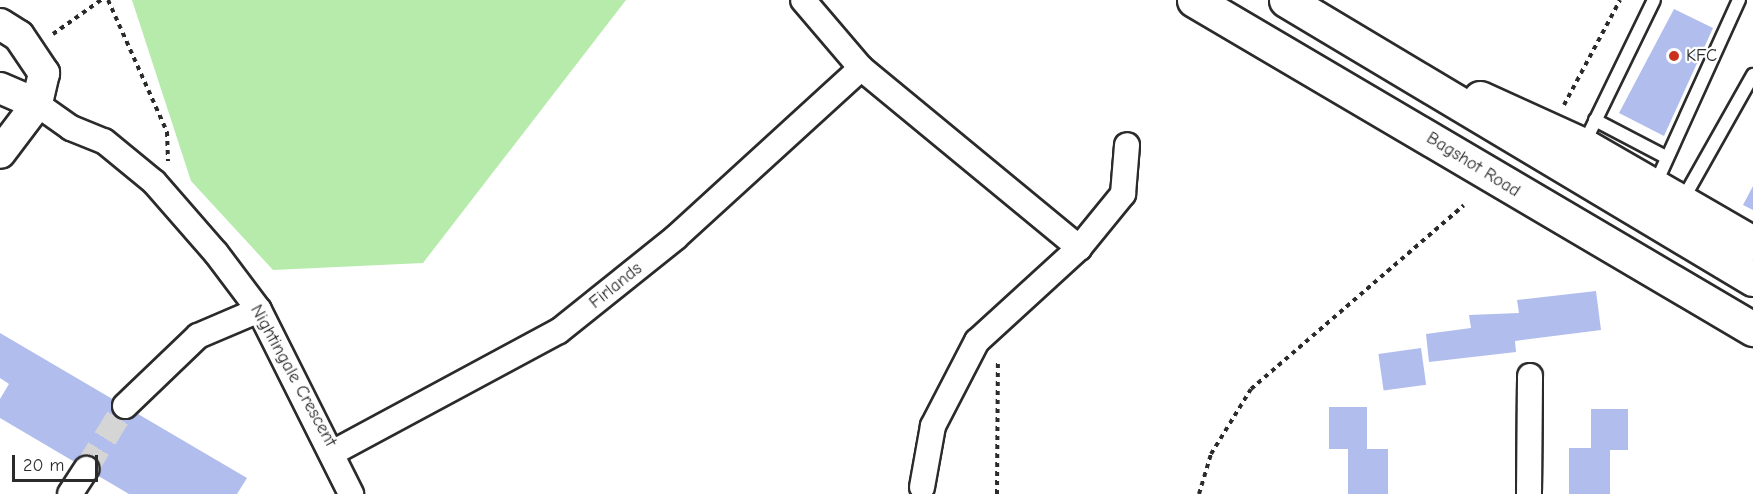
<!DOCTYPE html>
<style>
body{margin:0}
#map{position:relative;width:1753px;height:494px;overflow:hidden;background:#fff;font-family:"Comic Neue",sans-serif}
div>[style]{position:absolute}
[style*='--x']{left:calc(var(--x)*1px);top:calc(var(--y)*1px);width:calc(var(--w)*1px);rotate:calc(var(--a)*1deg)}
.green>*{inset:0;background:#b7ebac}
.building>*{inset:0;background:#b1bded;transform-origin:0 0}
.minor-tunnel>*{height:24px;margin-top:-12px;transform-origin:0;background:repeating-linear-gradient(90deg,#d5d5d5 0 24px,transparent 0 36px)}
.path>*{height:4px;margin-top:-2px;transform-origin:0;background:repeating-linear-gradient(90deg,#2b2b2b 0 4.5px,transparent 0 9px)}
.roads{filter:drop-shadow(2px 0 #2b2b2b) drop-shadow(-2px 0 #2b2b2b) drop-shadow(0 2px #2b2b2b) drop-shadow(0 -2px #2b2b2b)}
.service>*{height:12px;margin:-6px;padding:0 6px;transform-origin:6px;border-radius:6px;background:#fff}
.minor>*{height:24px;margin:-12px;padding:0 12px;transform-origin:12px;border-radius:12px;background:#fff}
.tertiary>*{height:30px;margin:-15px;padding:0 15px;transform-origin:15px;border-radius:15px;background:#fff}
.trunk>*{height:33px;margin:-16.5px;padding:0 16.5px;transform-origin:16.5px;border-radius:16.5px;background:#fff}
.dots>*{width:16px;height:16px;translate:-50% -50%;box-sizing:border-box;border:3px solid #fff;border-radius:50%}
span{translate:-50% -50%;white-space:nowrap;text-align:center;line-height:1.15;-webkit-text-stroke:4.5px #fff;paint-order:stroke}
.poi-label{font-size:18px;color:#2b2b2b}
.left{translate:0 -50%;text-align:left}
.street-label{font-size:18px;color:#2b2b2b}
.scale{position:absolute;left:12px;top:455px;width:86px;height:27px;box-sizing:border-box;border:3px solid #2b2b2b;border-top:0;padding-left:8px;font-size:18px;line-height:21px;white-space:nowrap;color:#2b2b2b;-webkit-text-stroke:4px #fff;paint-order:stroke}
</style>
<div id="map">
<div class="green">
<i style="clip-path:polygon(132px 0,626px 0,423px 263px,273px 270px,191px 181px)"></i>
</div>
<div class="building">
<i style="clip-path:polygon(1674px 9px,1713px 28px,1664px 136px,1619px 113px)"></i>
<i style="clip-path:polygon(1753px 186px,1753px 210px,1743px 205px)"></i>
<i style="clip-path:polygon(1596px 291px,1601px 330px,1515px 341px,1516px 352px,1429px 362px,1426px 334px,1471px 328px,1469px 315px,1519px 313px,1517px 300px)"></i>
<i style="clip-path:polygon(0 333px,247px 478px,237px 494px,129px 494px,0 418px,0 399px,9px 384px,0 378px)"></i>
<i style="left:1421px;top:348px;width:37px;height:43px;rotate:82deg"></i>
<i style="clip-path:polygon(1329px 407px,1367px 407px,1367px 449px,1388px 449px,1388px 494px,1348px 494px,1348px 449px,1329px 449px)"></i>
<i style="clip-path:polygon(1591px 409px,1628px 409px,1628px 450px,1610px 450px,1610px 494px,1569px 494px,1569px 448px,1591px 448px)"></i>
</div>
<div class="minor-tunnel">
<i style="--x:86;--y:469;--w:74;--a:-58.2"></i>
</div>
<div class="path">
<i style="--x:108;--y:0;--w:145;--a:65.9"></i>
<i style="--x:167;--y:132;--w:29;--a:88"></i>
<i style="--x:53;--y:34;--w:59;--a:-35.3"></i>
<i style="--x:1564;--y:105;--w:119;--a:-61.9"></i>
<i style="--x:997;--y:494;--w:134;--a:-89.6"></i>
<i style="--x:1199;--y:494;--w:42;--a:-73.3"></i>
<i style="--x:1211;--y:454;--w:76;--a:-58.4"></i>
<i style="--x:1251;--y:389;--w:281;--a:-40.8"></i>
</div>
<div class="roads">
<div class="service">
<i style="--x:1595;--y:120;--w:78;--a:27.6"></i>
<i style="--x:1584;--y:144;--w:160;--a:-64.1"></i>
<i style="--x:1655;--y:185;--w:203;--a:-65.6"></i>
<i style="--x:1682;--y:201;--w:145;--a:-60.6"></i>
</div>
<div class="minor">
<i style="--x:861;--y:68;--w:283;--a:39.5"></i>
<i style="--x:1079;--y:248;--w:138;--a:137.6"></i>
<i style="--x:977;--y:341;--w:96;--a:117.4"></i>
<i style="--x:933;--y:426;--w:62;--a:100.2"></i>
<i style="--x:37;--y:104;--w:42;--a:35.2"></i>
<i style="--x:71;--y:128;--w:35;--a:22"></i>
<i style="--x:104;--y:141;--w:65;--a:39.4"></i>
<i style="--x:154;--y:182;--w:94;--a:48.9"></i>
<i style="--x:216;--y:253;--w:71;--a:53"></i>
<i style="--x:259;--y:310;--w:206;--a:63.4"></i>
<i style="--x:1079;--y:248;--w:70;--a:-50.8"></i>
<i style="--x:1123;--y:194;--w:49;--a:-85.3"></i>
<i style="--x:125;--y:406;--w:101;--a:-43.8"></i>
<i style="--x:198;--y:336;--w:66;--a:-23.1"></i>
<i style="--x:334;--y:452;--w:255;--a:-28.3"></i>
<i style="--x:559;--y:331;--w:149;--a:-38.7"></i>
<i style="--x:675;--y:238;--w:252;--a:-42.4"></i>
<i style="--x:861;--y:68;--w:89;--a:-130.5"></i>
<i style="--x:70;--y:494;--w:30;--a:-57"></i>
<i style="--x:1529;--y:494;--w:118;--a:-89.5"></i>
</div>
<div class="tertiary">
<i style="--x:0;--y:24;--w:22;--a:32"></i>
<i style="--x:19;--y:36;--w:45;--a:56"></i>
<i style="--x:44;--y:73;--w:32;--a:103"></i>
<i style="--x:37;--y:104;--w:61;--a:127.1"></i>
<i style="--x:0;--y:88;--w:40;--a:23.4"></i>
</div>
<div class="trunk">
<i style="--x:1194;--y:0;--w:649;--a:30.48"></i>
<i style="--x:1286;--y:0;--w:544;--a:30.86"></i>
<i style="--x:1480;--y:98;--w:113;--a:24.5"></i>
<i style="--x:1583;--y:145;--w:196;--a:30"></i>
</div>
</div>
<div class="dots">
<i style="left:1674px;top:56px;background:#c8321e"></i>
</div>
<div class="poi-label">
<span class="left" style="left:1686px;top:56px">KFC</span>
</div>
<div class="street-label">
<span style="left:1473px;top:165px;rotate:32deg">Bagshot Road</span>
<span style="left:616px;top:286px;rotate:-39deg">Firlands</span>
<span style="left:293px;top:376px;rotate:61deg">Nightingale Crescent</span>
</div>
<div class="scale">20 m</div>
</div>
